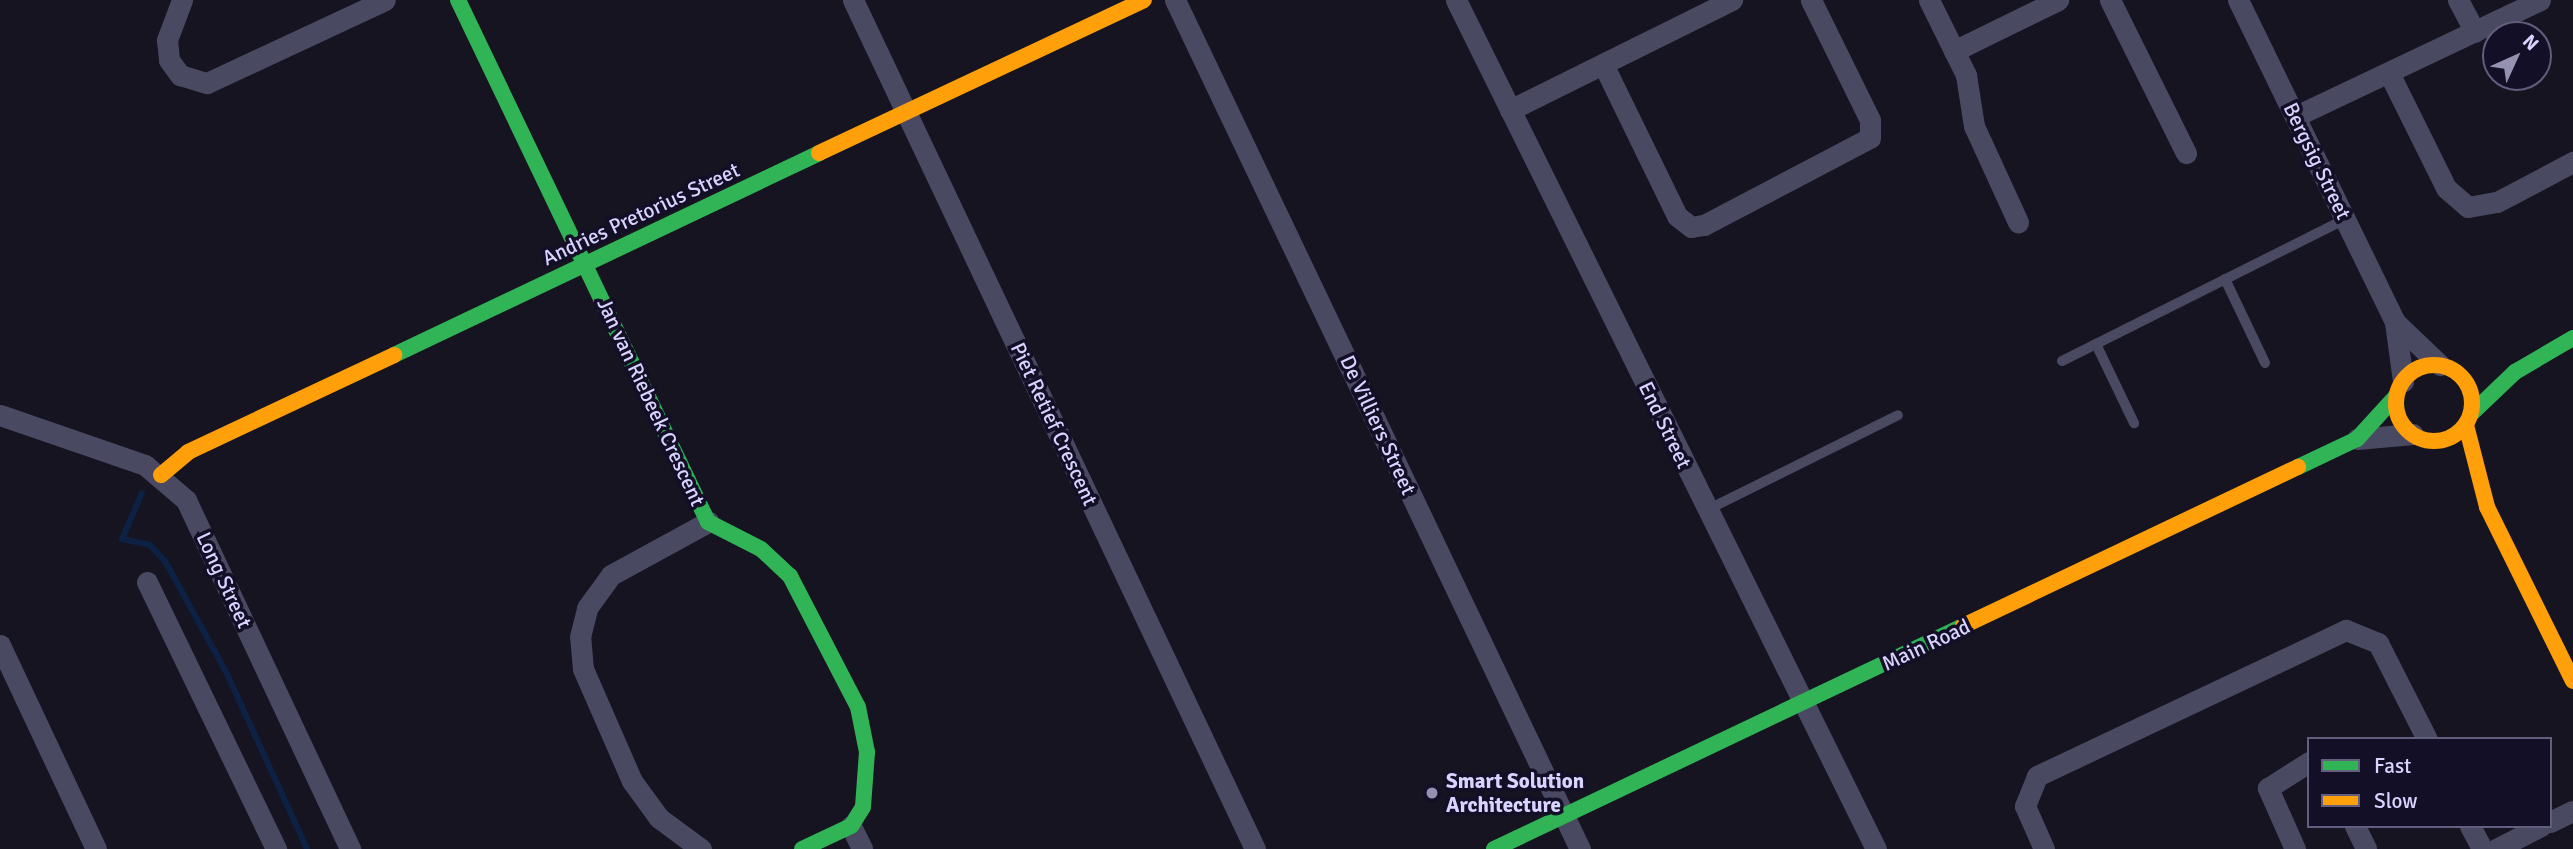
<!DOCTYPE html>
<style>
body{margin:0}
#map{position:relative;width:2573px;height:849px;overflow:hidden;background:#161421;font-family:Signika,sans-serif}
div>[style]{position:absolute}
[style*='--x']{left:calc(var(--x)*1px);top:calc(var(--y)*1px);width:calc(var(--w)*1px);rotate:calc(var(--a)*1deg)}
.stream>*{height:6px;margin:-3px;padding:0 3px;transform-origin:3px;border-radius:3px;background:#0d2144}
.lane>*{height:10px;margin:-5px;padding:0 5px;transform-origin:5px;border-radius:5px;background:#4a4962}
.street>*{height:21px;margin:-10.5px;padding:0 10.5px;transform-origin:10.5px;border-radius:10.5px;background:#4a4962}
.fast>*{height:16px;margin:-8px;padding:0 8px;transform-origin:8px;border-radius:8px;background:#30b455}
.slow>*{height:16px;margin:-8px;padding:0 8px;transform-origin:8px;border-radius:8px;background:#ff9f0a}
.slow>.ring{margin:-8px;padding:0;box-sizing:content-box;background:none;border:16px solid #ff9f0a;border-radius:50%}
.dots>*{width:19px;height:19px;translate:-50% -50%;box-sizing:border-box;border:4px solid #130f26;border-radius:50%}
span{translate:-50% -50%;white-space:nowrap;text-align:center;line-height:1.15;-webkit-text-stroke:7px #130f26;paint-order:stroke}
.street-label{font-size:21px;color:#d9d4ff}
.poi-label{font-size:21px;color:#d9d4ff;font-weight:700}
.left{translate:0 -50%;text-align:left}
.legend{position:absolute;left:2307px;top:737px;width:245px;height:91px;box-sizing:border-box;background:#130f26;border:2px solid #625e7d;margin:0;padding:9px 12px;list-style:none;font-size:21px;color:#d9d4ff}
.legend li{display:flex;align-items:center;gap:14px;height:35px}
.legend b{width:35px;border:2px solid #625e7d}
.north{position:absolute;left:2482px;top:21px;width:70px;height:70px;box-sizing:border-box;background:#130f26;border:2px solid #625e7d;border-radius:50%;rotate:45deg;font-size:19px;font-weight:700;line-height:28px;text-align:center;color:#d9d4ff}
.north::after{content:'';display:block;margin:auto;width:24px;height:32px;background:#9591b1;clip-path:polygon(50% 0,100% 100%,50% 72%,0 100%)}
</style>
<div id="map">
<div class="stream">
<i style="--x:122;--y:539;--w:29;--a:12"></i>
<i style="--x:150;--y:545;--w:22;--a:47"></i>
<i style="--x:165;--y:561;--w:129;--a:61.2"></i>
<i style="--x:227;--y:674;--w:192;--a:65.4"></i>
<i style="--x:122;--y:539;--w:50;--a:-66.5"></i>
</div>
<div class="lane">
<i style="--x:2225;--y:279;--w:93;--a:64.5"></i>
<i style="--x:2096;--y:344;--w:88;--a:64.3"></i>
<i style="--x:2062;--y:361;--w:317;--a:-26.6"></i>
<i style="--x:1707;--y:510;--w:213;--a:-26.4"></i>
</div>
<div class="street">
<i style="--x:182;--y:0;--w:43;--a:110.6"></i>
<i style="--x:167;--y:40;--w:20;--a:84"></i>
<i style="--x:169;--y:60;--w:19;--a:54"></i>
<i style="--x:180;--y:75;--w:28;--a:17"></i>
<i style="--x:207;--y:83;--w:196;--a:-25"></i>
<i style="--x:853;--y:0;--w:939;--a:64.66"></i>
<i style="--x:1175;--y:0;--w:941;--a:64.5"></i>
<i style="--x:1456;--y:0;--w:947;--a:63.68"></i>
<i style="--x:1929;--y:0;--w:84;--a:63.7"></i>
<i style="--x:1966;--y:75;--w:52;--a:81.1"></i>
<i style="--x:1974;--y:126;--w:106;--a:65.4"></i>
<i style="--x:2110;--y:0;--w:171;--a:63.6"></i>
<i style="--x:2238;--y:0;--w:358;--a:64"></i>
<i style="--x:2395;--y:322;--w:60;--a:82.3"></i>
<i style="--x:2458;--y:0;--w:36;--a:62"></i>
<i style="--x:1954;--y:51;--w:116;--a:-26.1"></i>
<i style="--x:1603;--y:64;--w:169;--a:64"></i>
<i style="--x:1677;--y:216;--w:18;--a:38"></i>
<i style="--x:1691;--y:227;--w:13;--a:-9"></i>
<i style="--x:1704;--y:225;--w:187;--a:-27.7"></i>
<i style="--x:1870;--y:138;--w:18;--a:-90"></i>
<i style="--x:1870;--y:120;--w:134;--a:-116.2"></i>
<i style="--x:2390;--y:75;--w:126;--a:63.6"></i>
<i style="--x:2446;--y:188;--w:29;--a:41"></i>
<i style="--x:2468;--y:207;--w:29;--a:-10"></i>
<i style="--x:2497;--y:202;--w:86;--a:-27.8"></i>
<i style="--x:1510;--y:110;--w:248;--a:-26.4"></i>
<i style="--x:2296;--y:116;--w:270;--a:-25.4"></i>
<i style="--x:2396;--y:323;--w:61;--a:43.7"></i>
<i style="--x:0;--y:415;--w:153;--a:19"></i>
<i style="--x:145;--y:465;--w:54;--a:40.5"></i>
<i style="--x:186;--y:500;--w:386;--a:64.8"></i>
<i style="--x:2357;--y:439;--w:56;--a:-5.1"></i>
<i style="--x:147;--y:582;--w:297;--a:64.2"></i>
<i style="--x:0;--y:645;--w:225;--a:64.8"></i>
<i style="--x:2550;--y:822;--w:25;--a:-26"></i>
<i style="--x:851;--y:826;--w:25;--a:64"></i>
<i style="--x:2355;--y:826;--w:25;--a:64"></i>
<i style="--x:2470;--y:826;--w:26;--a:62"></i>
<i style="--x:701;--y:849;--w:52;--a:-143.6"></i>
<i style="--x:659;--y:818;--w:46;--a:-126.1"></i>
<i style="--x:632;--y:781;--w:122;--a:-113.6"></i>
<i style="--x:583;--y:669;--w:32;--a:-95"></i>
<i style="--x:580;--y:637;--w:30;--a:-76"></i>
<i style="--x:587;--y:608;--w:41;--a:-54"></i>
<i style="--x:611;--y:575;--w:111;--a:-28.7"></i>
<i style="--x:2044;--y:849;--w:47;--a:-113.8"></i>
<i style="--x:2025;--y:806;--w:32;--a:-68"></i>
<i style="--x:2037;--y:776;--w:342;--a:-25.3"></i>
<i style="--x:2346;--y:630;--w:35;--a:22"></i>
<i style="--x:2378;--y:643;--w:108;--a:63"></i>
<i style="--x:2295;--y:849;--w:67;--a:-113.9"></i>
<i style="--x:2268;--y:788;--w:49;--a:-32.4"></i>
<i style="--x:2496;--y:849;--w:51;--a:-27.1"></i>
</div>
<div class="fast">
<i style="--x:458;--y:0;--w:579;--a:64.41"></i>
<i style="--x:708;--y:522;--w:59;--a:27"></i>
<i style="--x:761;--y:549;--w:40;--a:43"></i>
<i style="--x:790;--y:576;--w:148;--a:62.6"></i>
<i style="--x:858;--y:707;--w:46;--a:78.7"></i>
<i style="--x:867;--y:752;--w:55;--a:94.2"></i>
<i style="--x:863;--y:807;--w:22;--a:122"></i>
<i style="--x:851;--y:826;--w:54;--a:154.9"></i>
<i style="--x:394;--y:355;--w:471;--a:-25.4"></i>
<i style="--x:2471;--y:414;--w:61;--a:-43.7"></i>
<i style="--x:2515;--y:372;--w:67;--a:-30.4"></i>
<i style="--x:2298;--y:467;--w:65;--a:-25.4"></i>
<i style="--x:2357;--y:439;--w:59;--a:-47.7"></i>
<i style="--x:1494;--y:849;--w:519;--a:-25.43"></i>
</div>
<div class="slow">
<i style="--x:819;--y:153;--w:359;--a:-25.2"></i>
<i class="ring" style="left:2396px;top:365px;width:60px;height:60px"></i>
<i style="--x:2466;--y:425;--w:85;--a:75.6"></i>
<i style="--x:2487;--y:507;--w:194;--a:63.7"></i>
<i style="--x:161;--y:475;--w:35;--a:-40"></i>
<i style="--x:188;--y:452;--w:228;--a:-25.2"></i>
<i style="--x:1963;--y:626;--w:371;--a:-25.4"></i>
</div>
<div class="dots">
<i style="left:1432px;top:793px;background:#9591b1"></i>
</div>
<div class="street-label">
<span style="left:2317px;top:161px;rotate:64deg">Bergsig Street</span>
<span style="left:641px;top:214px;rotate:-25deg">Andries Pretorius Street</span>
<span style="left:651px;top:402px;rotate:65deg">Jan van Riebeek Crescent</span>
<span style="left:1054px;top:424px;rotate:65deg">Piet Retief Crescent</span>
<span style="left:1378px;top:425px;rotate:65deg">De Villiers Street</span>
<span style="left:1665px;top:425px;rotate:64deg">End Street</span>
<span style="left:224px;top:580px;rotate:65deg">Long Street</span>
<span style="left:1926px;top:645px;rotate:-25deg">Main Road</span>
</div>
<div class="poi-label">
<span class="left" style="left:1446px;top:793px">Smart Solution<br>Architecture</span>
</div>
<ul class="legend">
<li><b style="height:9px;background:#30b455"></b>Fast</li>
<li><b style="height:9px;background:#ff9f0a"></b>Slow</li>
</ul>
<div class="north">N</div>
</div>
